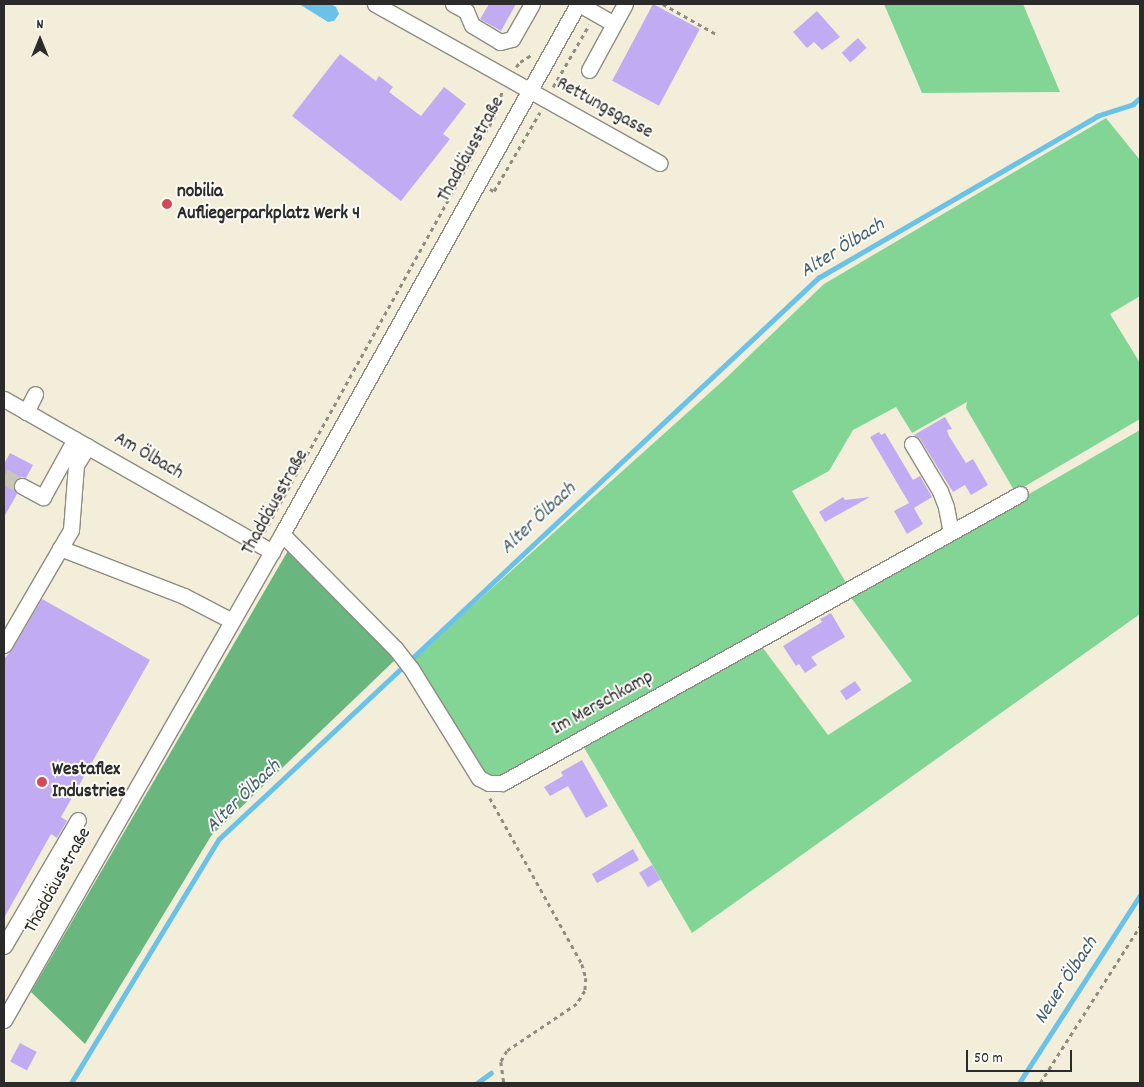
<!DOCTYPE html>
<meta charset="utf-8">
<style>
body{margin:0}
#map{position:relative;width:1144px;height:1087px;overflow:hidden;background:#f3eeda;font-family:Dekko,sans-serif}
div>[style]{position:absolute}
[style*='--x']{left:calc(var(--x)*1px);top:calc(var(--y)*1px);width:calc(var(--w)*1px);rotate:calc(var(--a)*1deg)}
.green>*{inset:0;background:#83d596}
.forest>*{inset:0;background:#6ab67f}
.water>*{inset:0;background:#6bc2e8}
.stream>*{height:4.5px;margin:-2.25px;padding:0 2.25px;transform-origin:2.25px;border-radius:2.25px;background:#6bc2e8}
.building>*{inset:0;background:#c1acf3;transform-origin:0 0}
.minor-tunnel>*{height:15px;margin-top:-7.5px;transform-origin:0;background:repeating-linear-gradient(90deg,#cbc7b7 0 15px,transparent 0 23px)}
.path>*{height:2.5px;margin-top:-1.25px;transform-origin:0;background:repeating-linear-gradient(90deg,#8f8c82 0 4px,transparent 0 8px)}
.roads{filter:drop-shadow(1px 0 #8f8c82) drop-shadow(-1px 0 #8f8c82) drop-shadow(0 1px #8f8c82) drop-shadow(0 -1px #8f8c82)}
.minor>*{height:15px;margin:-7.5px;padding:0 7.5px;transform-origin:7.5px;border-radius:7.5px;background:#fff}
.dots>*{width:14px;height:14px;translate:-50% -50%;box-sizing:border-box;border:2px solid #fdfcf7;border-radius:50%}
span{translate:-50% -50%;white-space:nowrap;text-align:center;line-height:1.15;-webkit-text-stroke:4px #fdfcf7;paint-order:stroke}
.street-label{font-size:19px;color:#2b2b2b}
.poi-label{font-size:19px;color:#2b2b2b;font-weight:700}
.left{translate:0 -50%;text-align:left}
.water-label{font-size:20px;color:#41606d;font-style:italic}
.frame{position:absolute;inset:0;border:5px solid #2b2b2b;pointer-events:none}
.north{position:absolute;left:15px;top:15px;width:50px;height:50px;-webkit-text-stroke:4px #fdfcf7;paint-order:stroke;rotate:0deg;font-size:14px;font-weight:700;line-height:20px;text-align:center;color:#2b2b2b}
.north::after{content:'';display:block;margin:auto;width:18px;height:22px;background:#2b2b2b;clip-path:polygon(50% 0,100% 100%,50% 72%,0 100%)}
.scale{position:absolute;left:966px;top:1050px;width:106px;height:22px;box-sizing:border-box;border:2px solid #2b2b2b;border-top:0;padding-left:6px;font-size:15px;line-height:18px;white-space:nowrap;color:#2b2b2b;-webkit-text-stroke:4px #fdfcf7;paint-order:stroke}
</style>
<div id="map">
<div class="green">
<i style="clip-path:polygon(884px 4px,1023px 4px,1060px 92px,922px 93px)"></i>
<i style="clip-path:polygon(1106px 118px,1140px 160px,1140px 296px,1110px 314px,1140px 363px,1140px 419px,1015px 492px,966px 408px,967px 402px,912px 433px,896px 407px,853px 430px,829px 471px,792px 491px,848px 586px,502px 778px,491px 778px,483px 774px,413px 659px,726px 378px,824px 284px)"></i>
<i style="clip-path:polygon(1140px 430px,1140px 614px,692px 933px,582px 744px,760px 644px,828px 735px,912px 681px,849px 595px,899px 569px)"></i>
</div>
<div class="forest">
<i style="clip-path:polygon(289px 549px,395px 660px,211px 836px,85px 1044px,31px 992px)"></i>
</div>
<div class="water">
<i style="clip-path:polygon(299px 4px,331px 4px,336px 7px,339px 14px,334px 21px,328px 22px)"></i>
</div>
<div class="stream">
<i style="--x:71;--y:1083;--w:285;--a:-58.8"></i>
<i style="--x:219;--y:839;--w:821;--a:-43.12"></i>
<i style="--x:818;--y:278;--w:323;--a:-30.1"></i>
<i style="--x:1097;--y:116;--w:38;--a:-18"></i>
<i style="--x:1133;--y:104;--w:9;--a:-41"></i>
<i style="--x:477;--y:1083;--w:17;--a:-36"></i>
<i style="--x:1019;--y:1083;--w:224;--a:-57.2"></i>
</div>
<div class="building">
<i style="clip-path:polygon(489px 4px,516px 4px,501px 31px,480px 19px)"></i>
<i style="left:653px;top:4px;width:53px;height:87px;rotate:28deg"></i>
<i style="clip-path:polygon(817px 11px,840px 37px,822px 50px,814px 42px,807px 48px,793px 32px)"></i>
<i style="left:858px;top:38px;width:13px;height:22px;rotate:48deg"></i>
<i style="clip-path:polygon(340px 54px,376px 81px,379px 76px,393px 87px,389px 92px,421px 116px,444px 87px,466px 104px,443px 134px,450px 139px,401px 201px,292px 116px)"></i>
<i style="clip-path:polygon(945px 417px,952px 429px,947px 430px,949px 436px,966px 463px,973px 459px,988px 485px,971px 495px,965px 485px,953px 492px,920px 439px,914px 435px)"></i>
<i style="clip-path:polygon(879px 432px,881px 435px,885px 433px,913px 480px,920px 476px,932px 497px,914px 508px,923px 524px,907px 534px,894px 511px,909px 503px,870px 437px)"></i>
<i style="clip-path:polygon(10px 453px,33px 465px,26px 478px,21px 477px,14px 481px,13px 487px,17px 494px,4px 517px,4px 464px)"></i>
<i style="clip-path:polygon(843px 497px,845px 500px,870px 497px,825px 522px,819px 512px)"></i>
<i style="clip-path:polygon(42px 599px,150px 660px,61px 817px,67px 821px,57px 838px,51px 834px,4px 918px,4px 659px,12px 650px)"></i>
<i style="clip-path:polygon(831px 613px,845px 637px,811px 657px,817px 665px,805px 673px,799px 664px,796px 666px,783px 646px,822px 622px,820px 619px)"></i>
<i style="left:855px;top:681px;width:11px;height:18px;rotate:56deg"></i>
<i style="clip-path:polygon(582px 760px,608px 806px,586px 818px,568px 786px,550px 796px,544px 787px,563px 776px,561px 772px)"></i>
<i style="clip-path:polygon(633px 849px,639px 860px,597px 883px,592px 874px)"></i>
<i style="left:652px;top:865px;width:17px;height:15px;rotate:59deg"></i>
<i style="left:20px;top:1043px;width:19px;height:21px;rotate:28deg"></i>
</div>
<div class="minor-tunnel">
<i style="--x:4;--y:476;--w:21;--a:29"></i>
</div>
<div class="path">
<i style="--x:663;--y:4;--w:61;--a:29.5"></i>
<i style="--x:516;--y:67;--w:6;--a:-51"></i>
<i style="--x:520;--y:62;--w:15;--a:-32"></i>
<i style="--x:553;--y:87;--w:72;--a:-59.9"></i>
<i style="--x:490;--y:189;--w:4;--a:27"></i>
<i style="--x:494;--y:191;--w:91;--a:-59.8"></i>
<i style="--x:264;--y:532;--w:480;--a:-61"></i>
<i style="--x:497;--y:112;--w:22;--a:-77"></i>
<i style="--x:490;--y:798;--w:190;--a:61"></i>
<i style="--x:582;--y:964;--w:15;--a:74"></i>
<i style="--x:586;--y:978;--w:13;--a:94"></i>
<i style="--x:585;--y:991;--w:15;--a:122"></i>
<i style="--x:577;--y:1004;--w:84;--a:146.1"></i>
<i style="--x:507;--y:1051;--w:13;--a:119"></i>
<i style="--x:501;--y:1062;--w:21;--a:82"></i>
<i style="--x:1040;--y:1083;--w:186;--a:-57.5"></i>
</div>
<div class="roads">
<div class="minor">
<i style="--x:375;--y:4;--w:326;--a:29.2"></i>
<i style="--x:453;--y:4;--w:15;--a:28"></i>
<i style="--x:466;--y:11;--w:15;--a:67"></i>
<i style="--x:472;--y:25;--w:33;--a:31"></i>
<i style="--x:500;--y:42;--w:12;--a:-14"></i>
<i style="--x:512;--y:39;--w:40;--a:-60.3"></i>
<i style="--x:579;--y:4;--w:40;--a:29.7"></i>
<i style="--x:589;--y:70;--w:75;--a:-61.4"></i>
<i style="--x:4;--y:399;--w:309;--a:29.7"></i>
<i style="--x:26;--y:412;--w:20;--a:-63"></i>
<i style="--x:912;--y:444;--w:55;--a:59.2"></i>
<i style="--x:940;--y:491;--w:17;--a:69"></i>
<i style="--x:946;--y:507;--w:25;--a:79"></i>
<i style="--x:22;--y:486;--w:24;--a:28"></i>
<i style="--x:43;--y:497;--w:66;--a:-61.1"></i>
<i style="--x:282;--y:534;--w:161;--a:45.3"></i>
<i style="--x:395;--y:648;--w:28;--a:52"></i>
<i style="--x:412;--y:670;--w:127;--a:58.2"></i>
<i style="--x:479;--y:778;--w:11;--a:27"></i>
<i style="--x:489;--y:783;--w:13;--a:0"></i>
<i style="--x:502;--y:783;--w:593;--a:-29.16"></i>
<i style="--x:60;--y:548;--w:133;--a:21.2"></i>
<i style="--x:184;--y:596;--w:54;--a:27.5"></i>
<i style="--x:4;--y:645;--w:133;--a:-59.8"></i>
<i style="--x:71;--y:530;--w:65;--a:-85.6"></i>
<i style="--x:76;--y:465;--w:22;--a:-58"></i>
<i style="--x:4;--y:946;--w:146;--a:-59.6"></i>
<i style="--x:4;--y:1020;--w:560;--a:-60.23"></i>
<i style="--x:282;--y:534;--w:607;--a:-60.82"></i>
</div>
</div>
<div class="dots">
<i style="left:167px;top:204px;background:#d1495b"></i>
<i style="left:42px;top:782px;background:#d1495b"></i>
</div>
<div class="street-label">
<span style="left:604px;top:109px;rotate:29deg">Rettungsgasse</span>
<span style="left:472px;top:150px;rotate:-61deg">Thaddäusstraße</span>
<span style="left:148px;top:457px;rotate:30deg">Am Ölbach</span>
<span style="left:276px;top:503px;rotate:-61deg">Thaddäusstraße</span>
<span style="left:603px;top:704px;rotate:-29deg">Im Merschkamp</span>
<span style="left:59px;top:881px;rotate:-61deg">Thaddäusstraße</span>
</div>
<div class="poi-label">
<span class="left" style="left:177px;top:204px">nobilia<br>Aufliegerparkplatz Werk 4</span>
<span class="left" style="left:52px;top:782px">Westaflex<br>Industries</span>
</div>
<div class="water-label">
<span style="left:843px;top:249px;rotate:-32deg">Alter Ölbach</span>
<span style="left:539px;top:519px;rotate:-43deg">Alter Ölbach</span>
<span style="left:244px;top:797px;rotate:-44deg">Alter Ölbach</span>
<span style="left:1067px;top:981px;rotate:-57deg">Neuer Ölbach</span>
</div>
<div class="frame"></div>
<div class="north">N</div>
<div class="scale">50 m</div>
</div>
